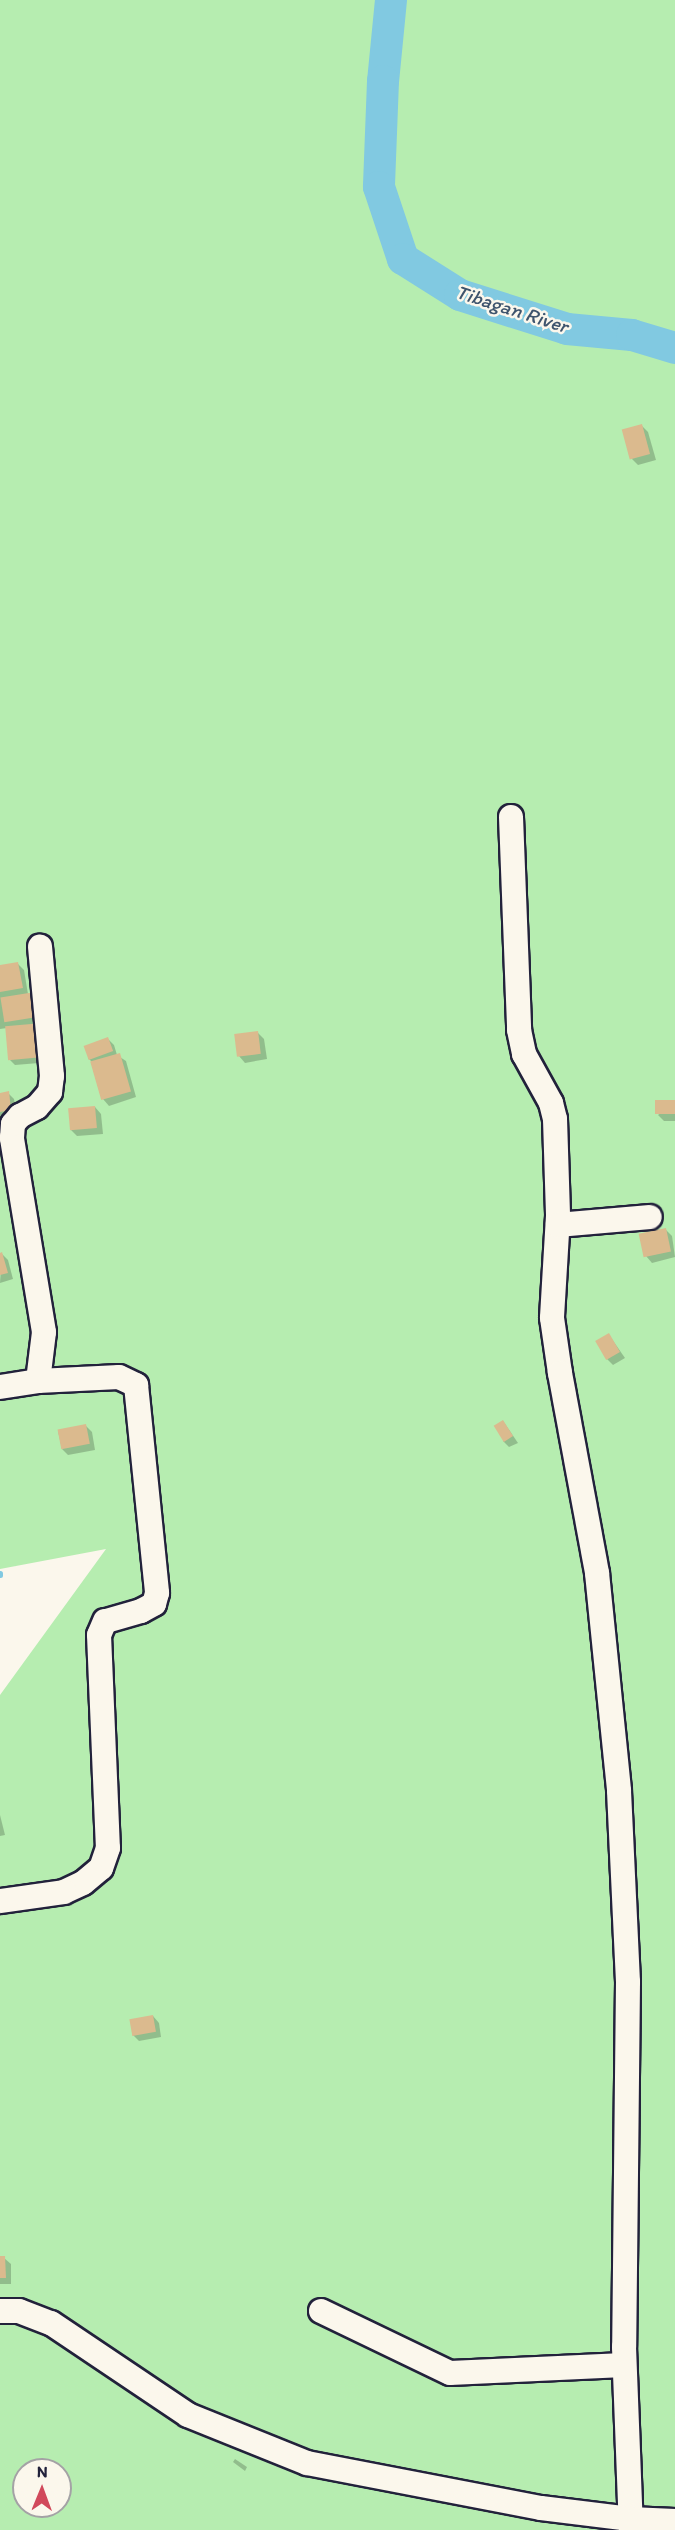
<!DOCTYPE html>
<style>
body{margin:0}
#map{position:relative;width:675px;height:2530px;overflow:hidden;background:#fbf7ec;font-family:Itim,sans-serif}
div>[style]{position:absolute}
[style*='--x']{left:calc(var(--x)*1px);top:calc(var(--y)*1px);width:calc(var(--w)*1px);rotate:calc(var(--a)*1deg)}
.green>*{inset:0;background:#b6edb0}
.shadow>*{inset:0;background:#0003}
.stream>*{height:5px;margin:-2.5px;padding:0 2.5px;transform-origin:2.5px;border-radius:2.5px;background:#81c9e1}
.river>*{height:32px;margin:-16px;padding:0 16px;transform-origin:16px;border-radius:16px;background:#81c9e1}
.building>*{inset:0;background:#dbba8e;transform-origin:0 0}
.roads{filter:drop-shadow(2px 0 #22223b) drop-shadow(-2px 0 #22223b) drop-shadow(0 2px #22223b) drop-shadow(0 -2px #22223b)}
.minor>*{height:24px;margin:-12px;padding:0 12px;transform-origin:12px;border-radius:12px;background:#fbf7ec}
span{translate:-50% -50%;white-space:nowrap;text-align:center;line-height:1.15;-webkit-text-stroke:5px #fbf7ec;paint-order:stroke}
.water-label{font-size:20px;color:#3e546d;font-style:italic}
.north{position:absolute;left:12px;top:2458px;width:60px;height:60px;box-sizing:border-box;background:#fbf7ec;border:2px solid #a4a2a5;border-radius:50%;rotate:1deg;font-size:16px;font-weight:700;line-height:24px;text-align:center;color:#22223b}
.north::after{content:'';display:block;margin:auto;width:21px;height:27px;background:#d1495b;clip-path:polygon(50% 0,100% 100%,50% 72%,0 100%)}
</style>
<div id="map">
<div class="green">
<i style="clip-path:polygon(evenodd,0 0,675px 0,675px 2530px,0 2530px,0 1695px,106px 1549px,0 1569px,0 0,24px 2470px,60px 2470px,60px 2506px,24px 2506px,24px 2470px)"></i>
</div>
<div class="shadow">
<i style="clip-path:polygon(641px 425px,648px 432px,656px 460px,638px 465px,632px 459px)"></i>
<i style="clip-path:polygon(18px 964px,24px 970px,28px 994px,51px 1062px,15px 1065px,9px 1059px,7px 1028px,0 1029px,0 967px)"></i>
<i style="clip-path:polygon(257px 1032px,264px 1039px,267px 1059px,245px 1063px,239px 1056px)"></i>
<i style="clip-path:polygon(108px 1039px,114px 1045px,117px 1055px,126px 1061px,136px 1097px,109px 1106px,103px 1099px,92px 1062px,88px 1058px)"></i>
<i style="clip-path:polygon(8px 1093px,14px 1099px,17px 1116px,0 1118px,0 1094px)"></i>
<i style="clip-path:polygon(675px 1102px,675px 1121px,664px 1121px,658px 1115px)"></i>
<i style="clip-path:polygon(95px 1107px,101px 1114px,103px 1134px,77px 1136px,71px 1130px)"></i>
<i style="clip-path:polygon(665px 1229px,672px 1236px,675px 1257px,652px 1263px,646px 1256px)"></i>
<i style="clip-path:polygon(2px 1254px,8px 1260px,13px 1279px,0 1283px)"></i>
<i style="clip-path:polygon(609px 1335px,625px 1358px,613px 1365px,607px 1359px)"></i>
<i style="clip-path:polygon(503px 1421px,518px 1443px,509px 1447px,503px 1441px)"></i>
<i style="clip-path:polygon(86px 1426px,92px 1432px,95px 1450px,68px 1455px,62px 1449px,58px 1431px)"></i>
<i style="clip-path:polygon(0 1815px,5px 1835px,0 1836px)"></i>
<i style="clip-path:polygon(153px 2016px,159px 2023px,161px 2037px,139px 2041px,133px 2035px)"></i>
<i style="clip-path:polygon(0 2258px,4px 2258px,11px 2264px,11px 2284px,0 2284px)"></i>
<i style="clip-path:polygon(235px 2459px,247px 2467px,245px 2471px,233px 2462px)"></i>
</div>
<div class="stream">
<i style="--x:0;--y:1573;--w:2;--a:90"></i>
</div>
<div class="river">
<i style="--x:391;--y:0;--w:81;--a:95.6"></i>
<i style="--x:383;--y:81;--w:106;--a:92.2"></i>
<i style="--x:379;--y:187;--w:76;--a:71.6"></i>
<i style="--x:403;--y:259;--w:67;--a:32.3"></i>
<i style="--x:460;--y:295;--w:112;--a:17.6"></i>
<i style="--x:567;--y:329;--w:65;--a:5.3"></i>
<i style="--x:632;--y:335;--w:45;--a:16.8"></i>
</div>
<div class="building">
<i style="left:642px;top:424px;width:31px;height:21px;rotate:75deg"></i>
<i style="clip-path:polygon(18px 962px,23px 988px,0 992px,0 965px)"></i>
<i style="left:35px;top:992px;width:25px;height:35px;rotate:81deg"></i>
<i style="left:43px;top:1023px;width:34px;height:38px;rotate:85deg"></i>
<i style="left:258px;top:1031px;width:23px;height:24px;rotate:83deg"></i>
<i style="left:108px;top:1037px;width:15px;height:26px;rotate:70deg"></i>
<i style="left:120px;top:1053px;width:40px;height:31px;rotate:74deg"></i>
<i style="clip-path:polygon(9px 1091px,11px 1110px,0 1112px,0 1093px)"></i>
<i style="left:675px;top:1100px;width:14px;height:20px;rotate:90deg"></i>
<i style="left:95px;top:1106px;width:22px;height:27px;rotate:85deg"></i>
<i style="left:666px;top:1228px;width:24px;height:28px;rotate:78deg"></i>
<i style="clip-path:polygon(2px 1252px,8px 1273px,0 1275px,0 1253px)"></i>
<i style="left:609px;top:1333px;width:22px;height:16px;rotate:60deg"></i>
<i style="left:503px;top:1420px;width:19px;height:11px;rotate:58deg"></i>
<i style="left:86px;top:1424px;width:20px;height:29px;rotate:79deg"></i>
<i style="left:153px;top:2015px;width:17px;height:24px;rotate:80deg"></i>
<i style="clip-path:polygon(0 2256px,5px 2256px,6px 2278px,0 2278px)"></i>
</div>
<div class="roads">
<div class="minor">
<i style="--x:511;--y:817;--w:213;--a:87.8"></i>
<i style="--x:519;--y:1030;--w:25;--a:78"></i>
<i style="--x:524;--y:1054;--w:56;--a:61.1"></i>
<i style="--x:551;--y:1103;--w:16;--a:76"></i>
<i style="--x:555;--y:1119;--w:97;--a:88.2"></i>
<i style="--x:558;--y:1216;--w:102;--a:93.4"></i>
<i style="--x:552;--y:1318;--w:56;--a:81.7"></i>
<i style="--x:560;--y:1373;--w:203;--a:79.5"></i>
<i style="--x:597;--y:1573;--w:219;--a:84.2"></i>
<i style="--x:619;--y:1791;--w:191;--a:87.3"></i>
<i style="--x:628;--y:1982;--w:365;--a:90.6"></i>
<i style="--x:624;--y:2347;--w:183;--a:87.8"></i>
<i style="--x:558;--y:1225;--w:92;--a:-5"></i>
<i style="--x:38;--y:1381;--w:49;--a:-83"></i>
<i style="--x:44;--y:1332;--w:197;--a:-99.4"></i>
<i style="--x:12;--y:1138;--w:14;--a:-86"></i>
<i style="--x:13;--y:1124;--w:11;--a:-49"></i>
<i style="--x:20;--y:1116;--w:19;--a:-28"></i>
<i style="--x:37;--y:1107;--w:20;--a:-49"></i>
<i style="--x:50;--y:1092;--w:16;--a:-83"></i>
<i style="--x:52;--y:1076;--w:130;--a:-95.3"></i>
<i style="--x:0;--y:1387;--w:38;--a:-9"></i>
<i style="--x:38;--y:1381;--w:81;--a:-2.8"></i>
<i style="--x:119;--y:1377;--w:19;--a:25"></i>
<i style="--x:136;--y:1385;--w:209;--a:84.2"></i>
<i style="--x:157;--y:1593;--w:11;--a:105"></i>
<i style="--x:154;--y:1604;--w:15;--a:152"></i>
<i style="--x:141;--y:1611;--w:37;--a:164"></i>
<i style="--x:105;--y:1621;--w:15;--a:113"></i>
<i style="--x:99;--y:1635;--w:213;--a:87.6"></i>
<i style="--x:108;--y:1848;--w:21;--a:109"></i>
<i style="--x:101;--y:1868;--w:23;--a:140"></i>
<i style="--x:83;--y:1883;--w:21;--a:155"></i>
<i style="--x:64;--y:1892;--w:65;--a:172"></i>
<i style="--x:0;--y:2311;--w:19;--a:0"></i>
<i style="--x:19;--y:2311;--w:34;--a:21"></i>
<i style="--x:51;--y:2323;--w:165;--a:33.9"></i>
<i style="--x:188;--y:2415;--w:128;--a:22"></i>
<i style="--x:307;--y:2463;--w:238;--a:10.9"></i>
<i style="--x:541;--y:2508;--w:90;--a:7"></i>
<i style="--x:630;--y:2519;--w:45;--a:2.5"></i>
<i style="--x:321;--y:2311;--w:143;--a:25.7"></i>
<i style="--x:450;--y:2373;--w:174;--a:-2.6"></i>
</div>
</div>
<div class="water-label">
<span style="left:512px;top:309px;rotate:18deg">Tibagan River</span>
</div>
<div class="north">N</div>
</div>
